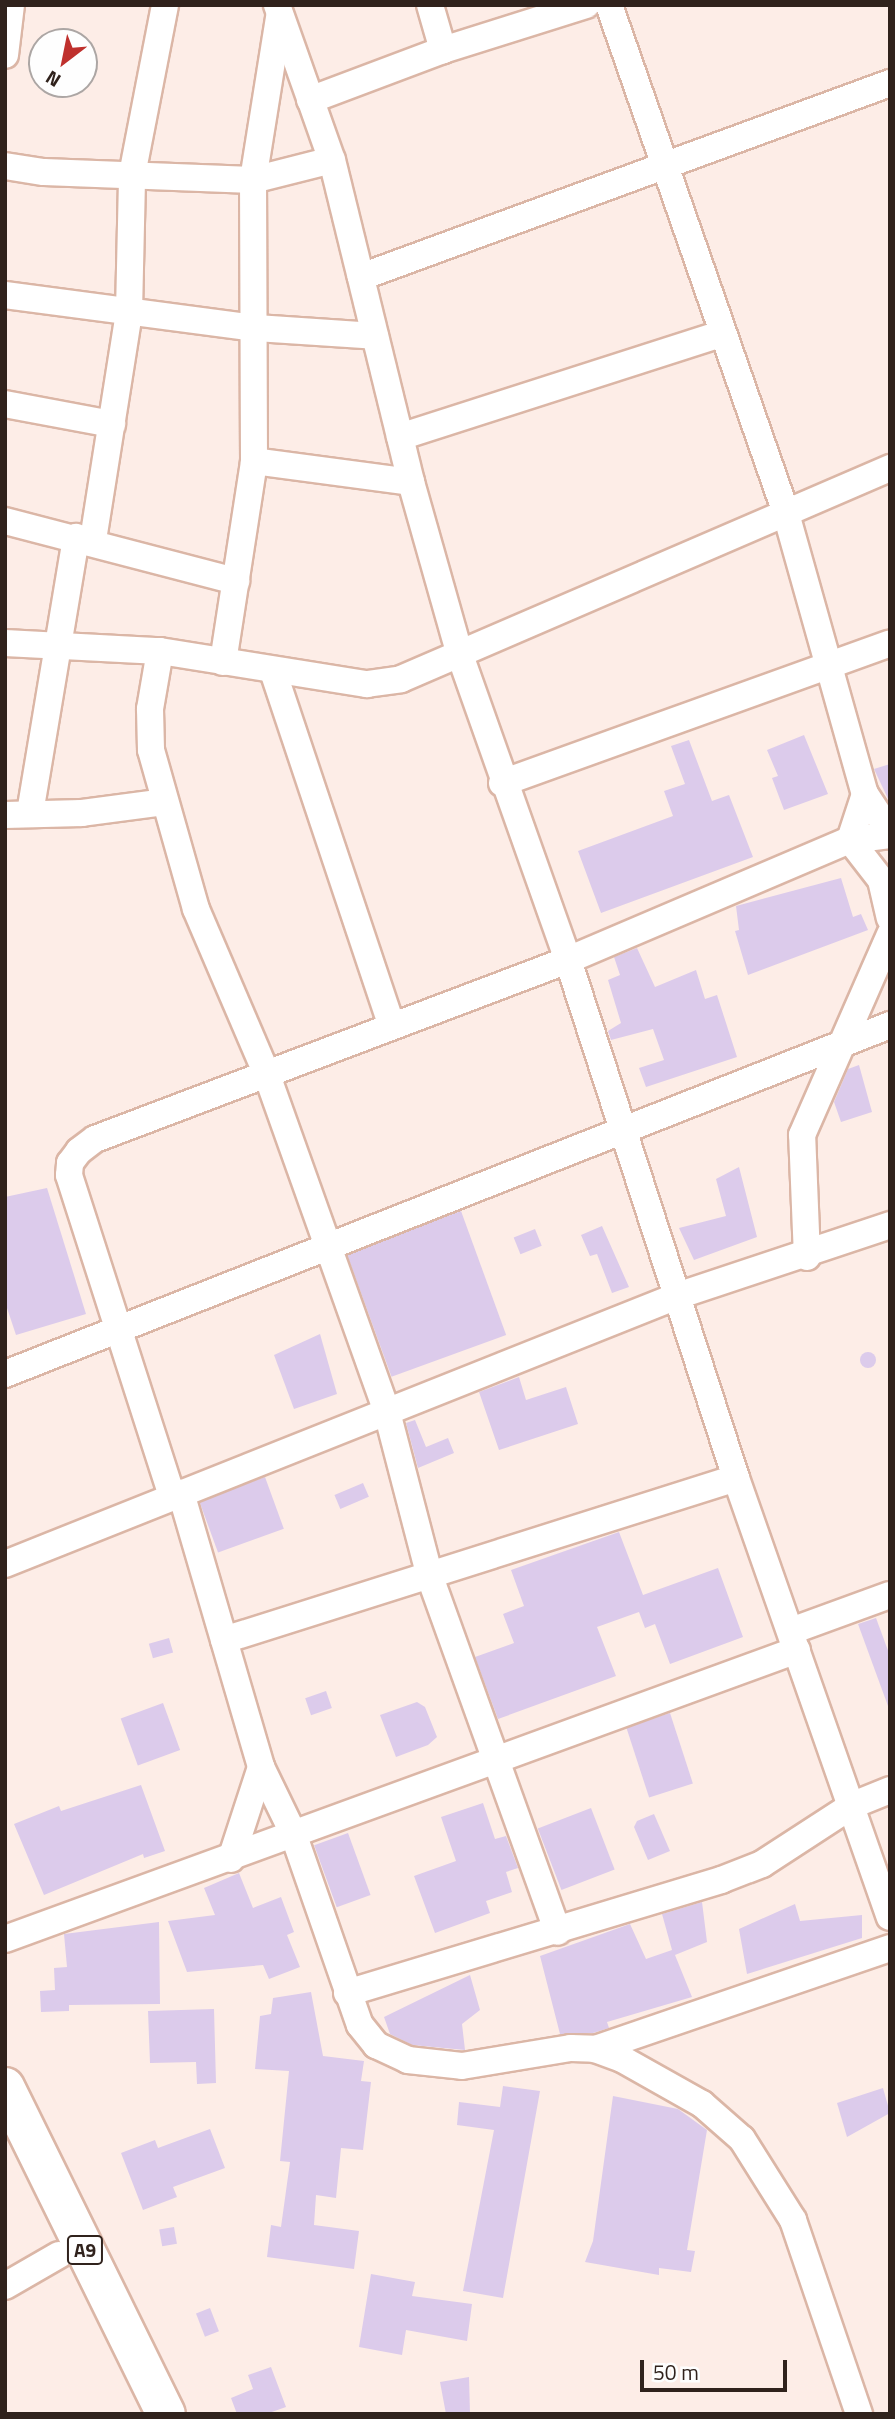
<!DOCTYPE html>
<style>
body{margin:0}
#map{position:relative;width:895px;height:2419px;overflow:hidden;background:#fdede7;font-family:"Titillium Web",sans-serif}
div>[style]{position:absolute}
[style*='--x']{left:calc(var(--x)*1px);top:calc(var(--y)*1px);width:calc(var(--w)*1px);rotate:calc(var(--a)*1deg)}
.building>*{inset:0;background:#dccbeb;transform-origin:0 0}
.round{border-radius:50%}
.roads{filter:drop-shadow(2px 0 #dbb6a6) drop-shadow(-2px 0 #dbb6a6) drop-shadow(0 2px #dbb6a6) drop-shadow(0 -2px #dbb6a6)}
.minor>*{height:26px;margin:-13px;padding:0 13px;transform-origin:13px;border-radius:13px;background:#fff}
.highway>*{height:38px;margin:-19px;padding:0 19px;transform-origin:19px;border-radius:19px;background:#fff}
span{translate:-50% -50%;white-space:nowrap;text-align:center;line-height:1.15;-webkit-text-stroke:5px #fefefe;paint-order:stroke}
.shield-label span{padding:2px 5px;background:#fefefe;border:2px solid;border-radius:5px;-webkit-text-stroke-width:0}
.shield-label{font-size:19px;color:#30221c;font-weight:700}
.frame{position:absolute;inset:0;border:7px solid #30221c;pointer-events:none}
.north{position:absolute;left:28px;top:28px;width:70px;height:70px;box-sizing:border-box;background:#fefefe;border:2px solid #aca6a4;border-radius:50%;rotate:212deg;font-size:19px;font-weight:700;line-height:28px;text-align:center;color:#30221c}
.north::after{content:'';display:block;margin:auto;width:24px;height:32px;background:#bf302d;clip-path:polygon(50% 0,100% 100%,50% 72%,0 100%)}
.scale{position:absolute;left:640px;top:2360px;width:147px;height:32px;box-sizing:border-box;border:4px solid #30221c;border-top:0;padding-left:9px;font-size:21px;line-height:24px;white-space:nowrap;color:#30221c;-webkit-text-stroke:5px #fefefe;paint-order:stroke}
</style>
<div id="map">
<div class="building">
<i style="clip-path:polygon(804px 735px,828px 794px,784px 810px,772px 778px,778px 776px,767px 750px)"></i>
<i style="clip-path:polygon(689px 740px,712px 801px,729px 795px,753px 857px,601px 913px,578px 851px,673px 816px,664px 791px,685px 784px,671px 746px)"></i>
<i style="clip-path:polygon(890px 764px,890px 803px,874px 769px)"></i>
<i style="clip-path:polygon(841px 878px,853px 917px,861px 914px,868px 930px,748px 975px,735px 931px,739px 930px,736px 906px)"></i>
<i style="clip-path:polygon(637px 948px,655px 987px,696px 970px,705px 999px,717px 995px,737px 1057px,646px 1087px,639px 1068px,664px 1060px,653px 1029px,611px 1040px,608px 1031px,621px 1023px,608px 980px,620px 975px,614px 957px)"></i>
<i style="clip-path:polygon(859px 1065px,872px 1112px,841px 1122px,834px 1102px,848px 1069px)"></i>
<i style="clip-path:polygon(739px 1167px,757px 1237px,694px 1260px,679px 1228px,726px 1216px,716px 1179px)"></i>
<i style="clip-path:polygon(47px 1188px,86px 1314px,16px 1335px,5px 1302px,5px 1197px)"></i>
<i style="left:461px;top:1211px;width:132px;height:122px;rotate:70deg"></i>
<i style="clip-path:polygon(602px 1226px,629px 1287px,612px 1293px,597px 1254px,590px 1256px,581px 1235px)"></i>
<i style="left:535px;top:1229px;width:18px;height:23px;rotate:68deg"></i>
<i style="clip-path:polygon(320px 1334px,337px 1394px,294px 1409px,274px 1355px)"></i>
<i class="round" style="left:860px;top:1352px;width:16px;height:16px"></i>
<i style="clip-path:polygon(519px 1377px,526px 1400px,566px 1387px,578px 1424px,499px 1450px,479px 1392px)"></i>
<i style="clip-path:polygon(415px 1420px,426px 1447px,448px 1438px,454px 1453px,418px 1468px,406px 1423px)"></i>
<i style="left:265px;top:1477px;width:55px;height:70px;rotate:70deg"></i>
<i style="left:363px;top:1483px;width:15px;height:31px;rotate:67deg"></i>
<i style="clip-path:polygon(619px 1532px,643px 1595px,718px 1568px,743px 1637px,670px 1664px,655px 1624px,645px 1628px,639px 1612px,597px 1627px,616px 1676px,498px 1719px,475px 1657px,514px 1643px,503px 1614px,524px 1606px,511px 1570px)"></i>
<i style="clip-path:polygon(876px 1618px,890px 1656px,888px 1706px,858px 1624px)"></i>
<i style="left:169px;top:1638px;width:15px;height:21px;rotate:74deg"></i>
<i style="left:326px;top:1691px;width:18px;height:22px;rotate:71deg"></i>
<i style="clip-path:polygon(417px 1702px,425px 1707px,437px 1737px,428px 1745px,396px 1757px,380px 1715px)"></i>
<i style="left:163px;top:1703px;width:50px;height:45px;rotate:70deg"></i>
<i style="left:670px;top:1713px;width:74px;height:46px;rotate:72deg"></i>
<i style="clip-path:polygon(141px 1785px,165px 1851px,144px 1858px,143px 1854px,44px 1895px,14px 1824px,59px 1806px,61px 1811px)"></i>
<i style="clip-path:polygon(483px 1803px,495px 1839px,506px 1836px,518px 1868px,506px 1872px,512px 1892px,486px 1901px,490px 1913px,435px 1933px,414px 1876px,456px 1861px,441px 1817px)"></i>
<i style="left:591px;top:1808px;width:66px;height:57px;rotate:69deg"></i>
<i style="clip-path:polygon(654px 1814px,670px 1851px,648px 1860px,634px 1827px,637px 1821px)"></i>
<i style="left:348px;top:1833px;width:66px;height:36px;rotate:70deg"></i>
<i style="clip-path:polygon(239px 1873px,253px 1908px,281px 1897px,294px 1932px,287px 1935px,300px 1967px,269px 1979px,263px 1965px,187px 1972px,168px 1921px,215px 1915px,204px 1888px)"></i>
<i style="clip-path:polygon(702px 1902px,707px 1942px,675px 1955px,692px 1997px,607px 2022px,609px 2028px,593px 2033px,560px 2034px,540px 1956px,630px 1924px,646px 1959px,672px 1950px,662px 1914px)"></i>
<i style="clip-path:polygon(795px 1904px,800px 1921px,862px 1915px,862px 1938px,747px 1974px,739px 1929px)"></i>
<i style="clip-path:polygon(159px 1922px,160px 2004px,69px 2005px,69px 2011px,41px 2012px,40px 1991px,55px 1990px,54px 1968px,67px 1967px,64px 1934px)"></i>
<i style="clip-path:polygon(470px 1975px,480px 2010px,462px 2024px,465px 2050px,412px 2045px,390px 2034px,384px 2017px)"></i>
<i style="clip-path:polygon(311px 1992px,323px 2056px,364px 2061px,361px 2081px,371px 2082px,363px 2150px,341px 2148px,336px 2198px,316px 2195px,314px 2225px,359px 2231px,354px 2269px,267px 2257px,271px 2225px,281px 2227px,290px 2162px,280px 2161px,289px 2071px,255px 2069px,260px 2016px,271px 2014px,273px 1998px)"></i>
<i style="clip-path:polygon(214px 2009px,216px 2083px,197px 2084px,196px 2062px,150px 2063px,148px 2011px)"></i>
<i style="clip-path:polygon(503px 2086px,540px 2091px,503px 2298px,463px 2291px,494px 2130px,457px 2125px,459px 2102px,500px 2107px)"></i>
<i style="clip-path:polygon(883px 2088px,890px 2113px,847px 2137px,837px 2103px)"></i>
<i style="clip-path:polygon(613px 2096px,678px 2109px,707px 2130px,687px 2250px,695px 2251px,691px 2272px,659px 2268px,659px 2275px,585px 2262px,593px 2241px)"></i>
<i style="clip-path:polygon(210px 2129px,225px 2168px,173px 2187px,177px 2197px,143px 2210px,121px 2153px,155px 2140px,158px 2148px)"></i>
<i style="left:174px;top:2227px;width:17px;height:15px;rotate:80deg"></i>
<i style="clip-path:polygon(371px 2274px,415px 2282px,412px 2296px,472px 2304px,467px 2341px,406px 2330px,402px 2355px,359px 2347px)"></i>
<i style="left:210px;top:2308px;width:25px;height:15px;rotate:69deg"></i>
<i style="clip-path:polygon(271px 2367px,286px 2407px,266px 2414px,237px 2414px,231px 2398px,253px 2389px,248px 2375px)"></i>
<i style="clip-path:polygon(469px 2377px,470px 2414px,446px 2414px,440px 2382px)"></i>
</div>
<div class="roads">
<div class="minor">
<i style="--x:277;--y:5;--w:164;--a:70.5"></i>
<i style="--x:332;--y:160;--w:332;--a:76.2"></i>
<i style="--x:411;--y:482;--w:180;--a:74.2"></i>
<i style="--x:460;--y:655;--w:324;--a:70.5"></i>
<i style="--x:568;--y:960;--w:545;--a:72.03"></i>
<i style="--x:736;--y:1478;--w:465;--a:70.7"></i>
<i style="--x:430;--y:5;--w:47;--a:73.9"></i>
<i style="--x:609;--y:5;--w:535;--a:70.79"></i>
<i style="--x:785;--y:510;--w:295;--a:74.3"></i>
<i style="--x:865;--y:794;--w:45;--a:56.7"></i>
<i style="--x:5;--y:55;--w:50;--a:-83.2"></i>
<i style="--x:310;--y:100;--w:142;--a:-20.6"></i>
<i style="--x:443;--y:50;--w:150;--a:-17.5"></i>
<i style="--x:5;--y:166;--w:39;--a:9"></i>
<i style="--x:44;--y:172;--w:209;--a:2.2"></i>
<i style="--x:253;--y:180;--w:81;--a:-14.2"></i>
<i style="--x:361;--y:277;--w:563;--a:-20.14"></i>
<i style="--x:5;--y:295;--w:253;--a:7.5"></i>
<i style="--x:256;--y:328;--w:119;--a:3.8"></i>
<i style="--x:5;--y:404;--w:109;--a:10.6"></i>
<i style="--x:400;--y:437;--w:339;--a:-17.8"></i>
<i style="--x:254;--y:461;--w:158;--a:7.6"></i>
<i style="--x:5;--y:521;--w:239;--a:14.6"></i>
<i style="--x:93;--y:540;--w:231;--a:-81"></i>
<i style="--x:129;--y:312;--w:137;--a:-88.7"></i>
<i style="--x:132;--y:175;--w:173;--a:-79"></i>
<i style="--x:5;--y:643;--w:155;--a:3"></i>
<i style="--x:160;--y:651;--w:210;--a:9.1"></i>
<i style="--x:367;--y:684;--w:34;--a:-8"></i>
<i style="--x:401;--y:679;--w:533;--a:-23.34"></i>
<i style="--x:160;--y:651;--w:59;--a:99.8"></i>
<i style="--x:150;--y:709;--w:41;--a:88.6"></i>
<i style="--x:151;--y:750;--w:165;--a:74.2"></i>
<i style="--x:196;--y:909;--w:181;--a:66.8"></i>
<i style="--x:267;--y:1075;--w:358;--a:70.4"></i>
<i style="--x:387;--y:1412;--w:171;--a:75.4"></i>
<i style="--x:430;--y:1577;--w:377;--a:70.2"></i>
<i style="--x:223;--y:662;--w:203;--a:-81.2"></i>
<i style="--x:254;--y:461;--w:281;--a:-90.2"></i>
<i style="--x:253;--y:180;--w:165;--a:-80.9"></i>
<i style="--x:273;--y:671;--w:372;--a:71.5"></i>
<i style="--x:502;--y:783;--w:412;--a:-19.8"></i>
<i style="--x:865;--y:794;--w:48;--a:108.1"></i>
<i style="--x:850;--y:840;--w:51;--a:52.2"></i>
<i style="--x:881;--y:880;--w:39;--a:77"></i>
<i style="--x:30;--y:813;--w:280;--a:-80.5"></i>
<i style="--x:5;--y:815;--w:77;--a:-1.5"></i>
<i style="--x:82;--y:813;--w:83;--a:-7.6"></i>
<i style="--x:807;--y:1257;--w:122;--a:-92.3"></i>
<i style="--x:802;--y:1135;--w:219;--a:-66.3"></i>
<i style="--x:5;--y:1374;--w:951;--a:-21.52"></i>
<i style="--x:181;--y:1493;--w:285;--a:73.7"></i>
<i style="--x:261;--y:1767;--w:73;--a:64.1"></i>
<i style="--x:293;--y:1833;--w:203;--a:70.8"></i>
<i style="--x:360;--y:2025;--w:26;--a:51"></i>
<i style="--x:376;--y:2045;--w:35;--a:25"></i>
<i style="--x:408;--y:2060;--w:54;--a:6.3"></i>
<i style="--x:462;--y:2066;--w:110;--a:-9.4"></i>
<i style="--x:571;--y:2048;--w:24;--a:2"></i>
<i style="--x:595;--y:2049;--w:29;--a:20"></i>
<i style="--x:622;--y:2059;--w:92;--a:29.4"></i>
<i style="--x:702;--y:2104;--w:53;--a:41.2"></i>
<i style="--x:742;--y:2139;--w:96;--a:57.8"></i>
<i style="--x:793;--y:2220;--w:205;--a:71.2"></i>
<i style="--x:172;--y:1496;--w:337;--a:-107.8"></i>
<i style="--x:69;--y:1175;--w:12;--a:-85"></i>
<i style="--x:70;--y:1163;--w:15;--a:-53"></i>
<i style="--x:79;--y:1151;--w:20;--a:-37"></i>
<i style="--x:95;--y:1139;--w:506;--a:-20.73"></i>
<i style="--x:568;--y:960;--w:306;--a:-23.1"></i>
<i style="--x:850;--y:840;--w:40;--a:-7.1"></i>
<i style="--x:5;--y:1564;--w:723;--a:-21.74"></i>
<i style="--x:677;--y:1296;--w:225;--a:-18.4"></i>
<i style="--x:791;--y:1631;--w:105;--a:-20"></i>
<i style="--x:224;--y:1640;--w:537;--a:-17.56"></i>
<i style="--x:231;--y:1859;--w:97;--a:-71.9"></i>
<i style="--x:5;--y:1939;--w:843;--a:-20.05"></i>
<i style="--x:347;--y:1993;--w:391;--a:-16.8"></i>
<i style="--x:721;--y:1880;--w:44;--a:-21.3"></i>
<i style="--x:762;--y:1864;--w:108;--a:-33"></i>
<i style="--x:853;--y:1805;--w:40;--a:-22"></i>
<i style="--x:595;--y:2049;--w:312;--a:-18.9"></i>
<i style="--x:5;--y:2286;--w:62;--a:-29.9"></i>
</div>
<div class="highway">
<i style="--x:5;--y:2087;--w:364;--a:63.8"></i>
</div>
</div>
<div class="shield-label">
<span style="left:85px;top:2250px">A9</span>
</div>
<div class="frame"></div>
<div class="north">N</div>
<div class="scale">50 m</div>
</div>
